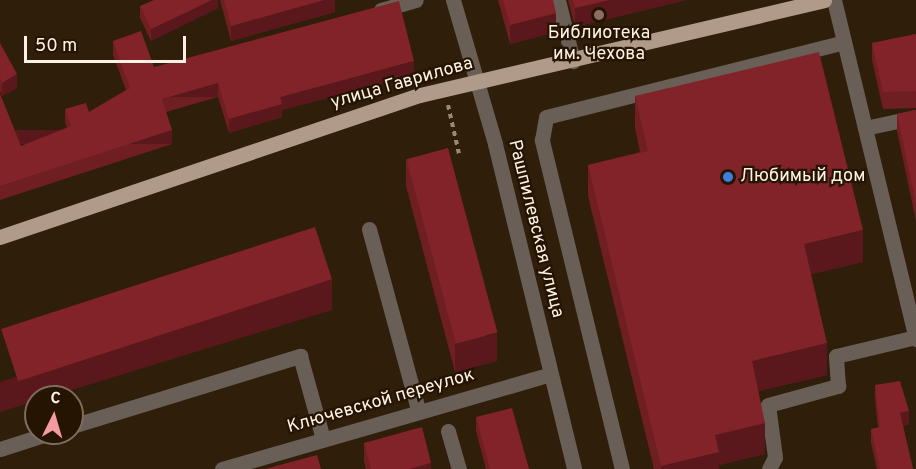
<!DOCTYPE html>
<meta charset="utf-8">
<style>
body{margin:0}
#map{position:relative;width:916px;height:469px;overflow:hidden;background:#2f1e0a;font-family:Overpass,sans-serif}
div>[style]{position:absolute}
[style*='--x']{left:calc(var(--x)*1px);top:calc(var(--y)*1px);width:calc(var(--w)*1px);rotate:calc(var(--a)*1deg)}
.path>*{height:4px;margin-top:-2px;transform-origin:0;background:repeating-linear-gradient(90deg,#988a7a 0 4.5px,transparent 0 9px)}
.minor>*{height:15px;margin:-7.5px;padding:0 7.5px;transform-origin:7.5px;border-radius:7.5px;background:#695f56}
.major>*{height:15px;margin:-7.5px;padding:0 7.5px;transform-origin:7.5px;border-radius:7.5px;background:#b09b8a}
.wall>*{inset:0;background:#6f1e22}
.shaded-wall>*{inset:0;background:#5a181c;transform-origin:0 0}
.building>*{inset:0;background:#812328;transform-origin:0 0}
.dots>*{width:16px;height:16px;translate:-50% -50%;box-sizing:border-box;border:3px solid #251402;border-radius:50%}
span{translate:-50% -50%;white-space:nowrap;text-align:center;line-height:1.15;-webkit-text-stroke:4.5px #251402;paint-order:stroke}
.poi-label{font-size:18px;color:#fef2e6}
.left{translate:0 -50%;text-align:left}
.street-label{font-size:18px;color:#fef2e6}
.north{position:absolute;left:24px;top:385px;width:60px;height:60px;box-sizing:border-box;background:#251402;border:2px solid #7c6d5d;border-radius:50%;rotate:5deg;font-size:16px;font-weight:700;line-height:24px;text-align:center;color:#fef2e6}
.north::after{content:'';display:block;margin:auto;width:21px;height:27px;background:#f49b9f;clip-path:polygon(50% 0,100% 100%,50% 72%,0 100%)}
.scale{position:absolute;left:24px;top:36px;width:162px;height:27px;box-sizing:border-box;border:3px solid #fef2e6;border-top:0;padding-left:8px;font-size:18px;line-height:21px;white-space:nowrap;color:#fef2e6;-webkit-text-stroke:4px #251402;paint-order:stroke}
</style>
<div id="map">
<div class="path">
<i style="--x:448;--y:105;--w:50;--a:77.3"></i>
</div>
<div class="minor">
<i style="--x:453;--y:0;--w:150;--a:73.7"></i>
<i style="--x:495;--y:144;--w:334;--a:76.3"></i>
<i style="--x:558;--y:0;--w:63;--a:76.2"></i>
<i style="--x:834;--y:0;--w:349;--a:76.4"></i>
<i style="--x:381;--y:10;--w:36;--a:-16"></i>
<i style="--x:865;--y:128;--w:52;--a:-12.2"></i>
<i style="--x:369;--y:229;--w:187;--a:74.8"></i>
<i style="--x:72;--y:426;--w:239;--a:-17.1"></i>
<i style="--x:300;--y:356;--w:86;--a:74.5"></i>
<i style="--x:448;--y:431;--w:40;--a:74"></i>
<i style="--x:0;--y:449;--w:52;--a:-17.7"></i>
<i style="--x:222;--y:469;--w:342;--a:-16.1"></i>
<i style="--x:622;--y:469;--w:339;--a:-103.7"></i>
<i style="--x:542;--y:140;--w:23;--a:-80"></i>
<i style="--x:546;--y:117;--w:307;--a:-14.1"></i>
<i style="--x:769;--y:469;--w:13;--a:-63"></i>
<i style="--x:775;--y:457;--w:52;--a:-97.7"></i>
<i style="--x:768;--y:405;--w:73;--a:-15.2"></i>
<i style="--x:838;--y:386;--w:30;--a:-94"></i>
<i style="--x:836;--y:356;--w:82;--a:-13.4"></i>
</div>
<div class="major">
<i style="--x:0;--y:237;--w:443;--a:-18.7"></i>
<i style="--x:420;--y:95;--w:415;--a:-13.2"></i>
</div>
<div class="wall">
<i style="clip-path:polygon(218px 0,218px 8px,151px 41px,140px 18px,140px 6px)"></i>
<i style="clip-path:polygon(220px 0,335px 0,335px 12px,231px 41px)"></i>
<i style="clip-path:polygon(498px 0,553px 0,556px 32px,510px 44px)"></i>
<i style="clip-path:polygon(568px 0,686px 0,575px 27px)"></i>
<i style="clip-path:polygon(916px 34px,916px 108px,883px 109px,872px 60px,872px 43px)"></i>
<i style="clip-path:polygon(113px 41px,154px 67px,414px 75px,282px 110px,282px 117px,229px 133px,218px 97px,166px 112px,172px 144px,0 200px,0 94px,21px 146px,67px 128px,65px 122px,65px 109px,89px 112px,126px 90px,113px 55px)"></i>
<i style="clip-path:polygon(0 43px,17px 88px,2px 96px,0 91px)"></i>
<i style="clip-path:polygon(635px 96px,863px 262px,811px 274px,827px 375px,758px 391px,765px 454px,719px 465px,719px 469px,654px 469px,588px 196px,588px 165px,640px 152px,635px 128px)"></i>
<i style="clip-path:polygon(916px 110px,916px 221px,897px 131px,897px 114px)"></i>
<i style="clip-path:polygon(406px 159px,497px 361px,455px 372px,406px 186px)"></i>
<i style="clip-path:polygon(875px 385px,909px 424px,903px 426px,913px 469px,877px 469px,871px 443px,871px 429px,878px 428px,875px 399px)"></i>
<i style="clip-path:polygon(476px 417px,529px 469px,486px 469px,476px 431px)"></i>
<i style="clip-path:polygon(364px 443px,431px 469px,366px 469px,364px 461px)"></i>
</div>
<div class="shaded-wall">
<i style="clip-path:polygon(212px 0,218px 0,218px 8px,151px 41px,151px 29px)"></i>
<i style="clip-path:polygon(324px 0,335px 0,335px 12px,231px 41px,231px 26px)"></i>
<i style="clip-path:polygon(609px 0,686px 0,575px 27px,575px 8px)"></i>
<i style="clip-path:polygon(556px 13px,556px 32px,510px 44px,510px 25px)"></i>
<i style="clip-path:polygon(414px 61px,414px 75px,282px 110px,282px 117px,229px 133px,229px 119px,280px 97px)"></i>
<i style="clip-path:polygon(17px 74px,17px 88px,2px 96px,2px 83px)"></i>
<i style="left:218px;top:83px;width:14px;height:58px;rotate:90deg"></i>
<i style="left:172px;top:130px;width:14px;height:181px;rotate:90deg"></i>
<i style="clip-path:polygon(863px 230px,863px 262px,804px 276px,804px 244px)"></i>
<i style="clip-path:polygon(332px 279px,332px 310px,49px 397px,36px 397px,36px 401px,0 412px,0 382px)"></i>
<i style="clip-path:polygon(497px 333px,497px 361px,455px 372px,455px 344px)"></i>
<i style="clip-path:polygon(827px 343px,827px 375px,752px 393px,752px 361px)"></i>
<i style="clip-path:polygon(909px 411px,909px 424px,900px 426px,900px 413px)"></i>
<i style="clip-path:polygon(765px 423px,765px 454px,719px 465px,719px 469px,661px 469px,661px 466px,715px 435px)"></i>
<i style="clip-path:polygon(431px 463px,431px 469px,409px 469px)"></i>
</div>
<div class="building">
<i style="clip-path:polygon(154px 0,212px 0,151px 29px,140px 6px)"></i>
<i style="clip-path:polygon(224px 0,324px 0,231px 26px)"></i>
<i style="clip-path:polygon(503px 0,553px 0,556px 13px,510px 25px)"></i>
<i style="clip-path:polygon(573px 0,609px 0,575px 8px)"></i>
<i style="clip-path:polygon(399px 1px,414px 61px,280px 97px,282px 104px,229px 119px,218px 83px,162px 99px,172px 130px,0 186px,0 94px,21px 146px,71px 126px,65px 109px,86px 103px,89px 112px,130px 88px,113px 41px,141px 31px,154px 67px)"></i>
<i style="clip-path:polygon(916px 34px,916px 91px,883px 92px,872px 43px)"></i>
<i style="clip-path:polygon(0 43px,17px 74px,2px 83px,0 78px)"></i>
<i style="clip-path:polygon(819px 52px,863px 230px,804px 244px,827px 343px,752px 361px,765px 423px,715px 435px,719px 452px,661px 466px,588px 165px,648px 151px,635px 96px)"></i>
<i style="clip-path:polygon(916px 110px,916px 204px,897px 114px)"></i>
<i style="left:448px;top:148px;width:191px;height:43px;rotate:75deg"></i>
<i style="left:315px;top:227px;width:55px;height:330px;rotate:72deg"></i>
<i style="clip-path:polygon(900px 381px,909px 411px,900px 413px,913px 469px,880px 469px,871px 429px,880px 427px,875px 385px)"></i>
<i style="clip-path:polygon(512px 408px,529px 469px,490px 469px,476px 417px)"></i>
<i style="clip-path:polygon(422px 427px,431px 463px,409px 469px,371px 469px,364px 443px)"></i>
<i style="clip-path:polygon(317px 455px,321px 469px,265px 469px)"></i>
</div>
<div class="dots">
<i style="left:599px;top:15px;background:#8d6e63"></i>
<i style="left:728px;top:177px;background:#3f7fe0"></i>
</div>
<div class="poi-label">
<span style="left:599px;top:45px">Библиотека<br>им. Чехова</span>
<span class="left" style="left:740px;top:177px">Любимый дом</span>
</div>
<div class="street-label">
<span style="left:402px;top:84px;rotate:-16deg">улица Гаврилова</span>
<span style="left:535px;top:229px;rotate:76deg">Рашпилевская улица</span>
<span style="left:381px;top:402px;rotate:-16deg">Ключевской переулок</span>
</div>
<div class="north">С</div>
<div class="scale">50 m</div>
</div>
